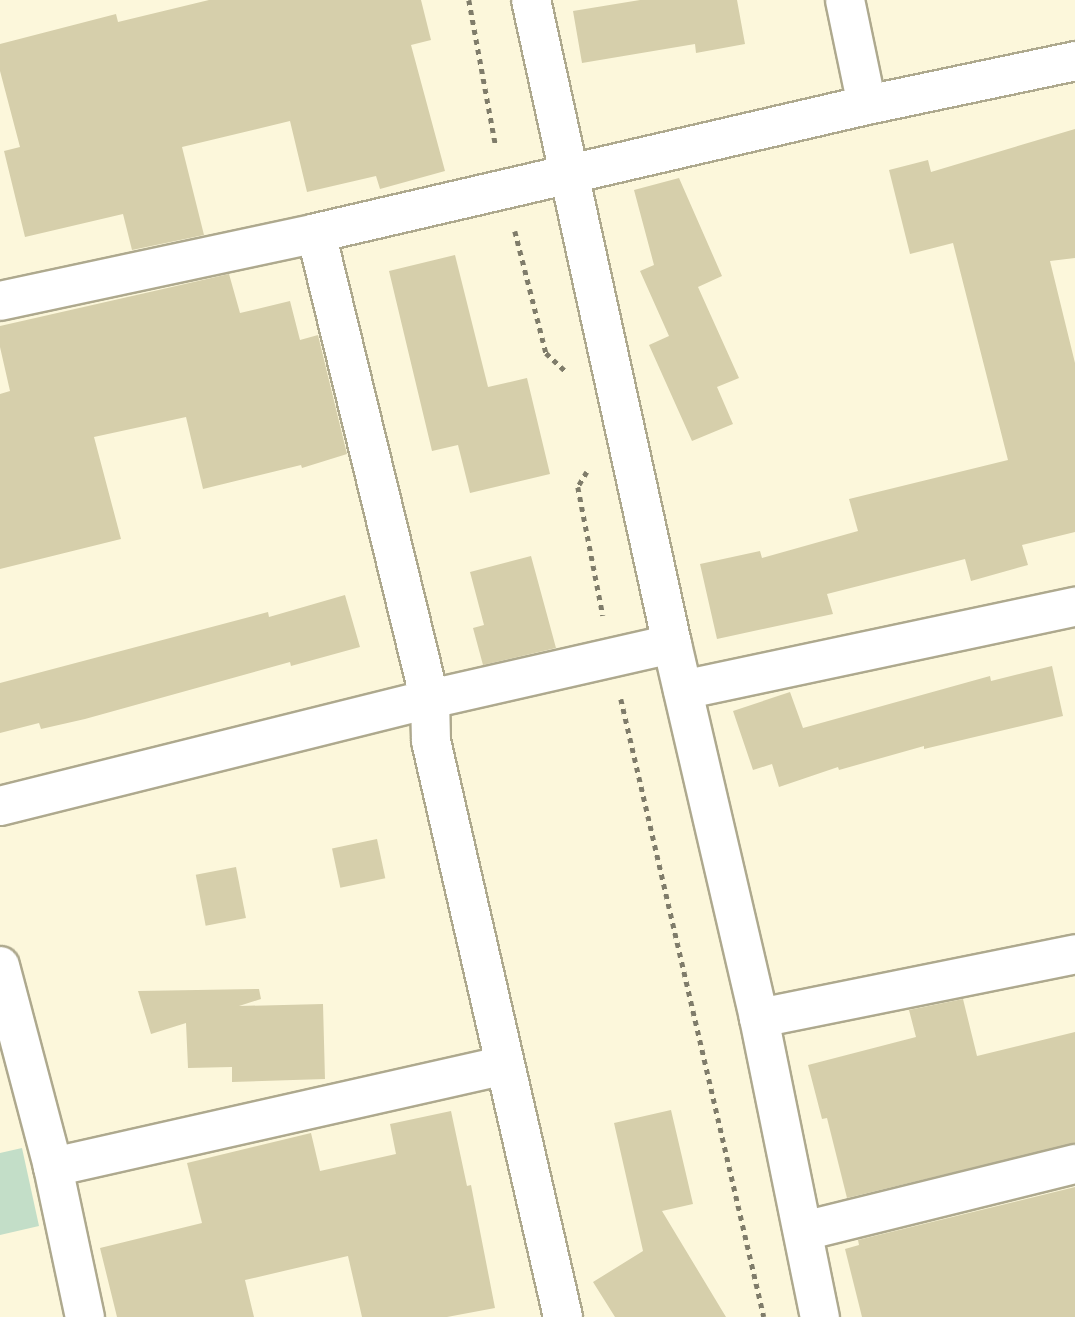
<!DOCTYPE html>
<style>
body{margin:0}
#map{position:relative;width:1075px;height:1317px;overflow:hidden;background:#fcf7db;font-family:Poppins,sans-serif}
div>[style]{position:absolute}
[style*='--x']{left:calc(var(--x)*1px);top:calc(var(--y)*1px);width:calc(var(--w)*1px);rotate:calc(var(--a)*1deg)}
.green>*{inset:0;background:#c3dec8}
.building>*{inset:0;background:#d6cfab;transform-origin:0 0}
.path>*{height:4.5px;margin-top:-2.25px;transform-origin:0;background:repeating-linear-gradient(90deg,#7f7c6a 0 5px,transparent 0 10px)}
.roads{filter:drop-shadow(2px 0 #aea98e) drop-shadow(-2px 0 #aea98e) drop-shadow(0 2px #aea98e) drop-shadow(0 -2px #aea98e)}
.minor>*{height:38px;margin:-19px;padding:0 19px;transform-origin:19px;border-radius:19px;background:#fff}
span{translate:-50% -50%;white-space:nowrap;text-align:center;line-height:1.15;-webkit-text-stroke:5px #fff;paint-order:stroke}
</style>
<div id="map">
<div class="green">
<i style="clip-path:polygon(22px 1148px,39px 1226px,0 1235px,0 1153px)"></i>
</div>
<div class="building">
<i style="clip-path:polygon(209px 0,421px 0,431px 40px,411px 45px,445px 171px,380px 189px,376px 176px,307px 192px,290px 121px,182px 147px,204px 235px,132px 250px,123px 214px,25px 237px,4px 151px,20px 147px,0 71px,0 44px,116px 14px,118px 22px)"></i>
<i style="clip-path:polygon(640px 0,737px 0,745px 44px,696px 53px,695px 44px,582px 63px,573px 11px)"></i>
<i style="clip-path:polygon(1075px 129px,1075px 258px,1050px 261px,1075px 363px,1075px 532px,1022px 545px,1028px 565px,971px 581px,965px 559px,827px 594px,833px 614px,717px 639px,700px 564px,760px 551px,762px 558px,858px 531px,849px 499px,1008px 460px,953px 243px,910px 254px,889px 170px,928px 160px,931px 172px)"></i>
<i style="clip-path:polygon(679px 178px,722px 276px,698px 287px,739px 378px,717px 387px,733px 424px,692px 441px,649px 345px,669px 336px,640px 271px,654px 265px,634px 190px)"></i>
<i style="clip-path:polygon(455px 255px,488px 387px,527px 378px,550px 474px,470px 493px,458px 445px,432px 451px,389px 271px)"></i>
<i style="clip-path:polygon(229px 274px,240px 313px,290px 301px,300px 340px,318px 335px,347px 454px,302px 468px,301px 465px,203px 489px,186px 417px,94px 437px,121px 539px,0 569px,0 394px,10px 391px,0 347px,0 326px)"></i>
<i style="clip-path:polygon(531px 556px,556px 648px,483px 665px,473px 628px,484px 625px,470px 572px)"></i>
<i style="clip-path:polygon(345px 595px,360px 647px,291px 666px,290px 662px,85px 719px,41px 729px,39px 723px,0 733px,0 683px,268px 612px,269px 617px)"></i>
<i style="clip-path:polygon(1052px 666px,1063px 716px,924px 749px,924px 746px,839px 770px,838px 767px,779px 787px,772px 764px,753px 770px,733px 711px,790px 692px,803px 728px,990px 676px,991px 681px)"></i>
<i style="left:377px;top:839px;width:40px;height:46px;rotate:78deg"></i>
<i style="left:236px;top:867px;width:52px;height:41px;rotate:79deg"></i>
<i style="clip-path:polygon(259px 989px,261px 999px,239px 1006px,323px 1004px,325px 1079px,232px 1082px,232px 1067px,188px 1068px,186px 1023px,151px 1034px,138px 991px)"></i>
<i style="clip-path:polygon(963px 999px,977px 1056px,1075px 1032px,1075px 1143px,847px 1198px,827px 1118px,822px 1119px,808px 1065px,916px 1037px,909px 1010px)"></i>
<i style="clip-path:polygon(671px 1110px,693px 1204px,662px 1211px,726px 1317px,615px 1317px,593px 1282px,643px 1251px,614px 1123px)"></i>
<i style="clip-path:polygon(451px 1111px,467px 1186px,471px 1185px,495px 1308px,447px 1317px,362px 1317px,348px 1256px,245px 1280px,254px 1317px,117px 1317px,100px 1248px,202px 1223px,187px 1163px,311px 1133px,320px 1171px,396px 1154px,390px 1124px)"></i>
<i style="clip-path:polygon(1075px 1187px,1075px 1317px,862px 1317px,845px 1249px,859px 1245px,858px 1240px)"></i>
</div>
<div class="path">
<i style="--x:469;--y:0;--w:149;--a:79.6"></i>
<i style="--x:515;--y:231;--w:126;--a:75.7"></i>
<i style="--x:546;--y:353;--w:26;--a:43"></i>
<i style="--x:587;--y:472;--w:17;--a:121"></i>
<i style="--x:578;--y:487;--w:131;--a:79"></i>
<i style="--x:621;--y:699;--w:634;--a:76.97"></i>
</div>
<div class="roads">
<div class="minor">
<i style="--x:531;--y:0;--w:659;--a:77.65"></i>
<i style="--x:672;--y:644;--w:384;--a:76.9"></i>
<i style="--x:759;--y:1018;--w:305;--a:78.5"></i>
<i style="--x:845;--y:0;--w:107;--a:78.2"></i>
<i style="--x:316;--y:233;--w:480;--a:76.3"></i>
<i style="--x:430;--y:699;--w:248;--a:-12.8"></i>
<i style="--x:0;--y:301;--w:323;--a:-12.1"></i>
<i style="--x:316;--y:233;--w:566;--a:-13.08"></i>
<i style="--x:867;--y:105;--w:213;--a:-11.9"></i>
<i style="--x:683;--y:690;--w:401;--a:-12"></i>
<i style="--x:0;--y:806;--w:443;--a:-14"></i>
<i style="--x:430;--y:699;--w:42;--a:88.6"></i>
<i style="--x:431;--y:741;--w:591;--a:77.09"></i>
<i style="--x:0;--y:966;--w:208;--a:75.2"></i>
<i style="--x:53;--y:1167;--w:153;--a:78"></i>
<i style="--x:759;--y:1018;--w:322;--a:-11.4"></i>
<i style="--x:53;--y:1167;--w:462;--a:-12.7"></i>
<i style="--x:804;--y:1231;--w:279;--a:-13.9"></i>
</div>
</div>
</div>
